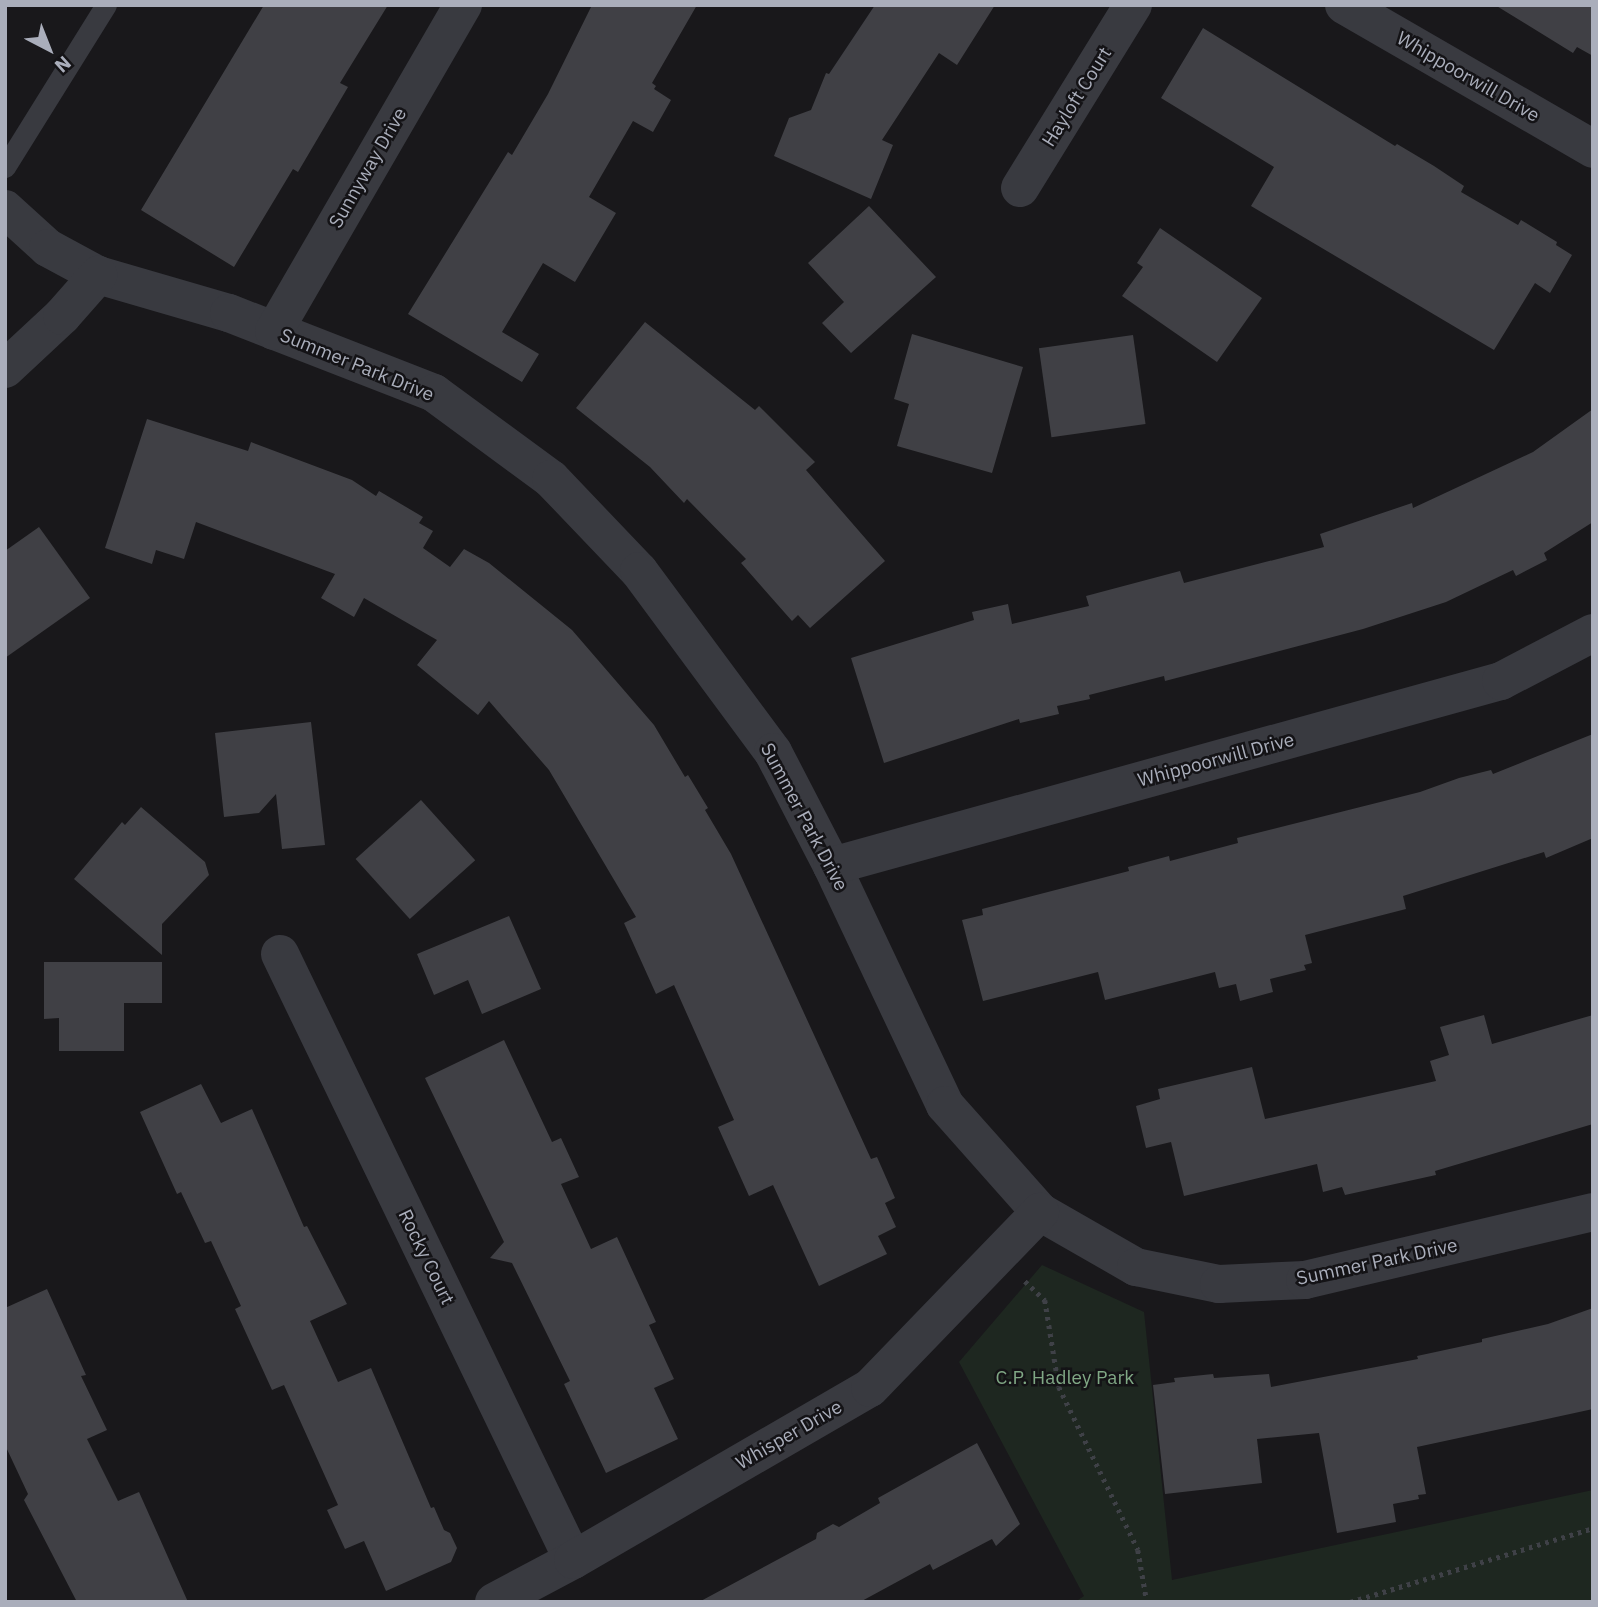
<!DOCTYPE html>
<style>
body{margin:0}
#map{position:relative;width:1598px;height:1607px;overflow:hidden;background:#19181b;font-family:"IBM Plex Sans",sans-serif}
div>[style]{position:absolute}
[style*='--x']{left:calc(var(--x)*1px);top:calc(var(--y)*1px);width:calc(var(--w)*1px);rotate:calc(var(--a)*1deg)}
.green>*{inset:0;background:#1e2720}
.building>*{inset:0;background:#404045;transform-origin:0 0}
.path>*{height:4.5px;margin-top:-2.25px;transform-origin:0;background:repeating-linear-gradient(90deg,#3f4147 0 3.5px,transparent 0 8.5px)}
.lane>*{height:21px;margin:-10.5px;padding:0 10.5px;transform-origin:10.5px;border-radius:10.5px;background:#393a40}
.street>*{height:38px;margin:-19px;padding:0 19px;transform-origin:19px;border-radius:19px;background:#393a40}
span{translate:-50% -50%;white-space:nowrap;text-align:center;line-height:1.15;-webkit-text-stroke:5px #141316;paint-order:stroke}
.street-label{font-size:19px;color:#aaaebb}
.park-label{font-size:19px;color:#80a885}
.frame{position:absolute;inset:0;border:7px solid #aaaebb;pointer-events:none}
.north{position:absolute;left:14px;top:14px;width:70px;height:70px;-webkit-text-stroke:5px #141316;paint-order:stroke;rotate:138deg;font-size:19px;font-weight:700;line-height:28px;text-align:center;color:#aaaebb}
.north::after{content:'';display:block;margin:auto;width:24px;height:32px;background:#aaaebb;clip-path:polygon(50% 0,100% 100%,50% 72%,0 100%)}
</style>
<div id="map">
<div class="green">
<i style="clip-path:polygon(1042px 1265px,1144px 1312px,1172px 1580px,1593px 1490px,1593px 1602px,1075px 1602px,1084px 1596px,959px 1362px)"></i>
</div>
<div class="building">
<i style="clip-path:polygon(264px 5px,388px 5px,340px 83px,348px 87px,298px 172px,293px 169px,234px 267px,141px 210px)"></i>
<i style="clip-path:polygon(592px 5px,697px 5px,652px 83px,656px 86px,654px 89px,671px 100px,653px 132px,633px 121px,589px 197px,616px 213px,575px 282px,543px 263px,502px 332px,539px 354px,522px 382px,408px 314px,508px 152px,512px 155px,548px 94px)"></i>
<i style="clip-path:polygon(875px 5px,995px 5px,957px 65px,939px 53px,882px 140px,893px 145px,871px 199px,774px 156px,789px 118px,811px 110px,826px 73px,829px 74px)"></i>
<i style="clip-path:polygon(1495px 5px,1593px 5px,1593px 56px,1577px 47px,1573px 53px)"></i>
<i style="clip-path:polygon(1203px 28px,1395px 146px,1397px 144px,1434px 166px,1464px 186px,1461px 192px,1518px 225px,1521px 220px,1557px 242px,1556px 245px,1572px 255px,1550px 293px,1535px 283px,1494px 350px,1251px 206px,1274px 167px,1161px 98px)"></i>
<i style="clip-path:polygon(869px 206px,936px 277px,851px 353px,822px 323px,844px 302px,808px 263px)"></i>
<i style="clip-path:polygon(1160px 228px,1262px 298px,1217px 362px,1122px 296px,1143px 267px,1137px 263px)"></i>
<i style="clip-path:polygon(645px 322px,755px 410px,759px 406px,815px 462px,806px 470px,885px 561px,810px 628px,798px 615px,792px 621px,741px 563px,746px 559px,687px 499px,684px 503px,650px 467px,576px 408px)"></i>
<i style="clip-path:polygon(912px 334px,1023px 367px,992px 473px,897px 446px,909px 404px,894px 399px)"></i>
<i style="left:1133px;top:335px;width:90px;height:95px;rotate:82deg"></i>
<i style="clip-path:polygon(1593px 409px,1593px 522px,1544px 553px,1547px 560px,1516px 576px,1513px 570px,1446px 602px,1363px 629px,1165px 681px,1164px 676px,1089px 695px,1090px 699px,1057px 706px,1059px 714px,1020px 723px,1019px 719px,884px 763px,851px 658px,974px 620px,972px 612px,1008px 604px,1012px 624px,1089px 606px,1086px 596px,1180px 571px,1184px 583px,1324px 547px,1320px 534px,1412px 503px,1413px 508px,1533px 452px)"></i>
<i style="clip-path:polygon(147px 419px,248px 451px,251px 442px,352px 480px,376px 496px,379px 491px,423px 517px,419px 523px,433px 531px,423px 548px,450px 567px,464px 549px,489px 563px,572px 630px,654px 725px,685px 777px,688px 775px,708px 808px,705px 810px,731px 854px,871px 1159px,877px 1157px,895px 1198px,885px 1203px,896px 1227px,878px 1236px,887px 1254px,819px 1286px,773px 1185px,749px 1196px,718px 1127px,734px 1120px,674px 985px,656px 994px,624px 923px,636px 917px,549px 770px,489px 701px,478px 715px,417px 665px,437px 640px,364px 598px,354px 617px,321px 598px,335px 574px,196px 522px,184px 559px,156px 550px,152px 564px,105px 548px)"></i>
<i style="clip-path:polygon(39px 527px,90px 598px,5px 658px,5px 551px)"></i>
<i style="clip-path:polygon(311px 722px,325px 845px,282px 849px,276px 794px,259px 813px,224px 817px,215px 733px)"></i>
<i style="clip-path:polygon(1593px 734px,1593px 838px,1546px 858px,1544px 852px,1403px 896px,1406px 909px,1305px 935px,1312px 963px,1304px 965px,1306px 970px,1270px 979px,1273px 992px,1240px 1001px,1236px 984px,1219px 988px,1215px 972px,1105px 1000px,1098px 972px,983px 1001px,962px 920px,983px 915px,982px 909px,1129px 871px,1128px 867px,1169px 856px,1170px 861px,1238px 843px,1237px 838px,1420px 792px,1459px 778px,1491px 770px,1493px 774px)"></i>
<i style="left:421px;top:800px;width:81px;height:88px;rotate:48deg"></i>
<i style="clip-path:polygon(141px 807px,205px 862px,209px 875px,162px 924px,162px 955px,74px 879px,122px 822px,125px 825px)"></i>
<i style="clip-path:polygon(509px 916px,541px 989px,482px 1014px,468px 980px,434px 995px,417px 954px)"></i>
<i style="clip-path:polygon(44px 962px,162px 962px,162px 1003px,124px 1003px,124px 1051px,59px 1051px,59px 1018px,44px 1019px)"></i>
<i style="clip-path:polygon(1484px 1015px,1492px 1044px,1593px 1015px,1593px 1124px,1435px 1171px,1436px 1175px,1345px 1195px,1342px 1187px,1323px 1192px,1317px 1164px,1184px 1196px,1171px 1142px,1146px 1148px,1136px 1106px,1160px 1099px,1158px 1089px,1252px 1067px,1265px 1119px,1436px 1081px,1430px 1061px,1449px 1055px,1440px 1027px)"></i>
<i style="clip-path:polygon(504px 1040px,552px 1142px,561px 1138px,579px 1177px,561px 1184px,591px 1249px,617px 1237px,656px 1322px,649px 1325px,674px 1379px,654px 1388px,678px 1439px,606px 1473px,564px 1384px,570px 1381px,512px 1263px,490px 1258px,504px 1242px,425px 1078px)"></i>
<i style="clip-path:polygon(201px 1084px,221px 1123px,252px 1109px,304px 1227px,307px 1226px,347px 1304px,310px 1321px,338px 1382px,371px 1368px,431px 1508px,434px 1507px,444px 1530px,450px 1533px,457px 1548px,451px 1562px,386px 1591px,364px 1541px,345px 1549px,327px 1510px,338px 1505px,284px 1385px,272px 1390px,235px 1309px,241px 1306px,211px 1241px,205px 1243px,181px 1192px,177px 1194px,140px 1112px)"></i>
<i style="clip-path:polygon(47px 1289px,86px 1375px,81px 1376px,107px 1430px,87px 1439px,118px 1501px,139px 1492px,188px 1602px,77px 1602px,24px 1500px,28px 1494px,5px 1445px,5px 1308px)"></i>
<i style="clip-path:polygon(1593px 1308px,1593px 1409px,1417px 1447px,1426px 1494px,1418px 1495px,1419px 1499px,1393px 1504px,1396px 1522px,1337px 1533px,1319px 1433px,1257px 1439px,1262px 1483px,1165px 1494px,1153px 1385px,1175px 1382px,1174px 1378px,1213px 1374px,1214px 1378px,1269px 1374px,1271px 1387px,1418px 1359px,1417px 1356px,1482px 1342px,1482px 1339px,1548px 1324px)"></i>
<i style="clip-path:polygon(977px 1443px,1020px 1524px,996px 1546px,992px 1539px,933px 1570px,930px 1564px,860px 1602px,699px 1602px,816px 1539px,817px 1533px,833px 1524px,839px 1527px,880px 1503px,878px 1498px)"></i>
</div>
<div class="path">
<i style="--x:1025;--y:1281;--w:28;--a:44"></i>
<i style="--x:1045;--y:1300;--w:88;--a:80.9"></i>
<i style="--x:1059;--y:1387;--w:181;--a:64.1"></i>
<i style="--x:1138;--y:1550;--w:53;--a:80.2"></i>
<i style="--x:1350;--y:1602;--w:254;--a:-16.9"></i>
</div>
<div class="lane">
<i style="--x:5;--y:167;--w:191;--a:-58.1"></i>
</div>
<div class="street">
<i style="--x:1344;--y:5;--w:288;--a:30"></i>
<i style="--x:1020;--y:188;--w:215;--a:-58.3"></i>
<i style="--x:5;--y:209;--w:58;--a:42.2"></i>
<i style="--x:48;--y:248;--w:57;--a:28.4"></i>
<i style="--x:98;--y:275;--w:136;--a:16.2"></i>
<i style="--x:229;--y:313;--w:220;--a:21.3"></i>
<i style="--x:434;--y:393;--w:145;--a:36.3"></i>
<i style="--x:551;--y:479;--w:127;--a:46.3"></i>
<i style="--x:639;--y:571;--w:225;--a:53.5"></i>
<i style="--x:773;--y:752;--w:128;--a:62.6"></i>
<i style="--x:832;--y:866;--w:264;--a:64.7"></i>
<i style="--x:945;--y:1105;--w:143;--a:48.4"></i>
<i style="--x:1040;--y:1212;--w:111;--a:29.8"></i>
<i style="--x:1136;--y:1267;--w:85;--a:11.6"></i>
<i style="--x:1219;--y:1284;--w:86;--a:-2.7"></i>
<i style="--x:1305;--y:1280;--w:296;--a:-13.3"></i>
<i style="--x:274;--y:331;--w:377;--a:-59.9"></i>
<i style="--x:5;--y:369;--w:78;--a:-42.9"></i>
<i style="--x:62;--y:316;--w:55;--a:-48.7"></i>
<i style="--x:832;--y:866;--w:694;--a:-15.46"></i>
<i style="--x:1501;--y:681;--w:104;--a:-27.6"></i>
<i style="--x:280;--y:954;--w:673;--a:64.2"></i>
<i style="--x:494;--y:1602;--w:89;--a:-28"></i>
<i style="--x:573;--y:1560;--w:343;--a:-30.1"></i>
<i style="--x:870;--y:1388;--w:245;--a:-46"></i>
</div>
<div class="street-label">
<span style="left:1468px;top:77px;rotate:30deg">Whippoorwill Drive</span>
<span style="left:1077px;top:97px;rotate:-58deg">Hayloft Court</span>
<span style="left:368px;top:168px;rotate:-60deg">Sunnyway Drive</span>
<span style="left:357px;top:365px;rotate:22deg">Summer Park Drive</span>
<span style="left:1216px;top:760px;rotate:-15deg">Whippoorwill Drive</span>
<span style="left:804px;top:817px;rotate:62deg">Summer Park Drive</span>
<span style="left:426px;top:1257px;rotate:64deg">Rocky Court</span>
<span style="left:1377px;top:1262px;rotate:-12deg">Summer Park Drive</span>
<span style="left:789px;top:1435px;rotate:-30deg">Whisper Drive</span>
</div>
<div class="park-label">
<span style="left:1065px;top:1378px">C.P. Hadley Park</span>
</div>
<div class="frame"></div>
<div class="north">N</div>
</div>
